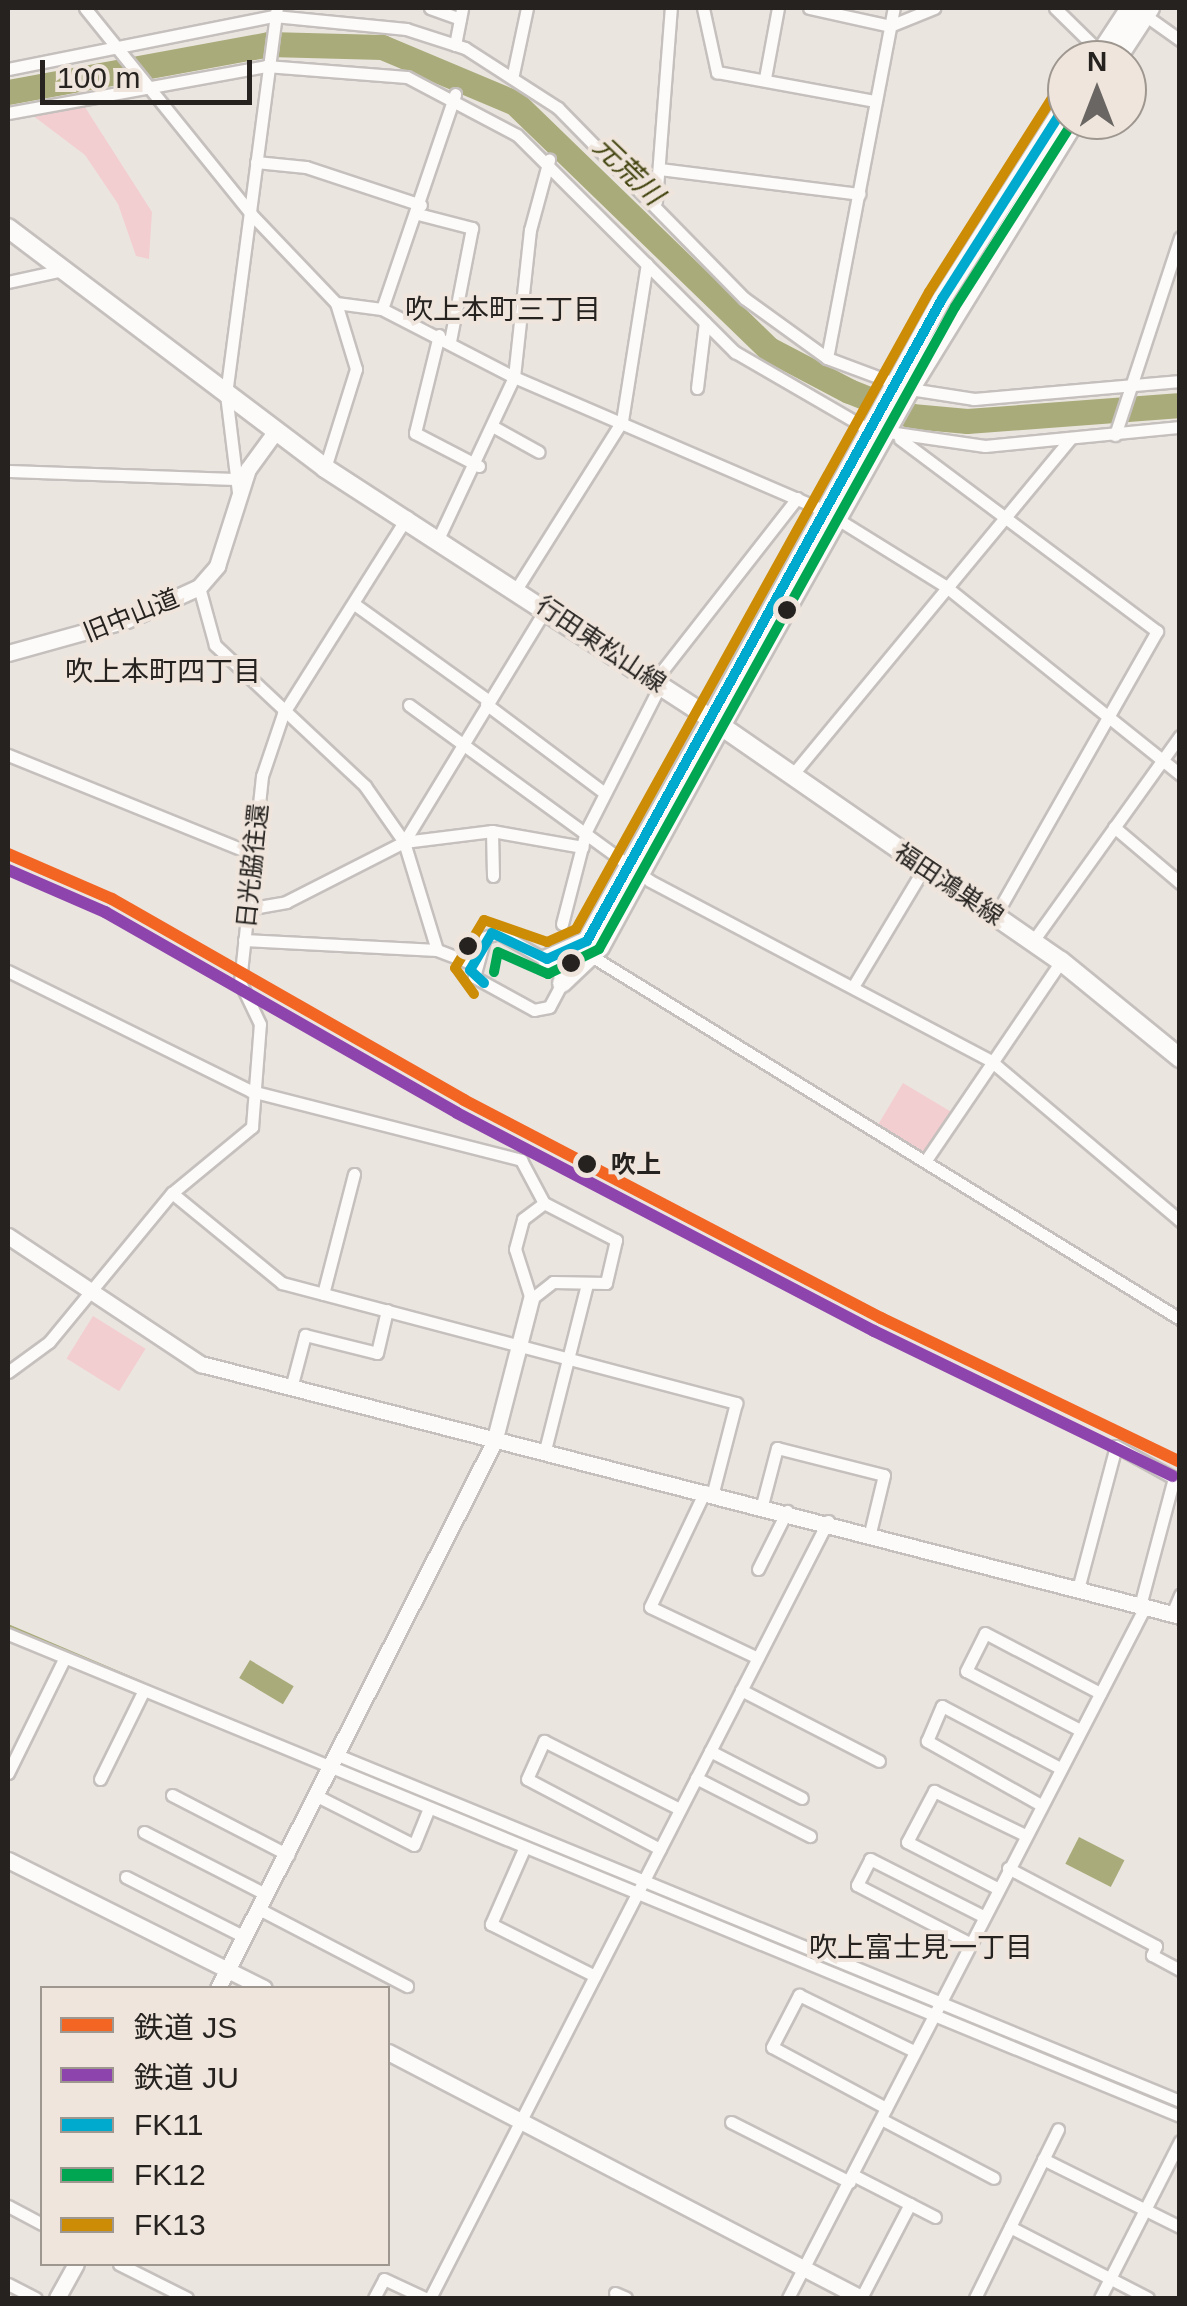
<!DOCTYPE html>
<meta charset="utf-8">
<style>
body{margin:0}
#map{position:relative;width:1187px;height:2306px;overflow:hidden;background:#ebe5e0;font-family:Helvetica,"Noto Sans JP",sans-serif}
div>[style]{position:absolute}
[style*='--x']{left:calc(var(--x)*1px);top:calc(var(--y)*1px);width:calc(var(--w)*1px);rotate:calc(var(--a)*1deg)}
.green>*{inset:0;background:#f3ced1;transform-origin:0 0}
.water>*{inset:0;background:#aaab7a;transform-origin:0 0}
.stream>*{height:4px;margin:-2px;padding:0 2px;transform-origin:2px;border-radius:2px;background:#aaab7a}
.river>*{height:25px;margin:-12.5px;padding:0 12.5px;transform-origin:12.5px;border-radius:12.5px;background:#aaab7a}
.roads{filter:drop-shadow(2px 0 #c5c0bd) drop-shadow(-2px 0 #c5c0bd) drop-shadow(0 2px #c5c0bd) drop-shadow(0 -2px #c5c0bd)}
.minor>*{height:11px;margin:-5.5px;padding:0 5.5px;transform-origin:5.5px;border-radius:5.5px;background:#fcfbfa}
.tertiary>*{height:15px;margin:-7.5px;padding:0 7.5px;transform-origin:7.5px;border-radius:7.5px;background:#fcfbfa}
.secondary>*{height:18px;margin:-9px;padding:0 9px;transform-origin:9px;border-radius:9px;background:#fcfbfa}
.primary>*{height:18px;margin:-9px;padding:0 9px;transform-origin:9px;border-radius:9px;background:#fcfbfa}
.bus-1>*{height:10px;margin:-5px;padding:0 5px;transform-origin:5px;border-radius:5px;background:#00a9ce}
.bus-2>*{height:10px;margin:-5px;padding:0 5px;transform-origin:5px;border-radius:5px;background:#00a651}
.bus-3>*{height:10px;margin:-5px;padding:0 5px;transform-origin:5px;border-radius:5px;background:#cd8c06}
.rail-1>*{height:12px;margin:-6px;padding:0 6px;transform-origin:6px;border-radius:6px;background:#f26522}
.rail-2>*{height:12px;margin:-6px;padding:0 6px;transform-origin:6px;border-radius:6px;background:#8e44ad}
.dots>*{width:28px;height:28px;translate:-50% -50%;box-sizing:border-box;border:5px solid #efe5dc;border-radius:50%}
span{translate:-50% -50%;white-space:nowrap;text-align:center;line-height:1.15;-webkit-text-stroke:8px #efe5dc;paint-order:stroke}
.street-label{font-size:25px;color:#25221f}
.stop-label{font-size:25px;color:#25221f;font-weight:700}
.left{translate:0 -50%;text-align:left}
.water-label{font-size:28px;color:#40420d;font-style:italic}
.neighbourhood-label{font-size:28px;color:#25221f}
.frame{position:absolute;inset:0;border:10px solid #25221f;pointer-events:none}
.legend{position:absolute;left:40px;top:1986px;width:350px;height:280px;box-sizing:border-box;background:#efe5dc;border:2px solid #9e9790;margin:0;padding:12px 18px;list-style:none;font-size:30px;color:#25221f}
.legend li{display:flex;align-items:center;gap:20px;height:50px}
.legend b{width:50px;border:2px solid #9e9790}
.north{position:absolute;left:1047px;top:40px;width:100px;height:100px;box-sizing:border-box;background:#efe5dc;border:2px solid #9e9790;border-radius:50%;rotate:0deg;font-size:28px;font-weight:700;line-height:40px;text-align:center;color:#25221f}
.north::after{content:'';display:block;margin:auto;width:35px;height:45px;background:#6a6663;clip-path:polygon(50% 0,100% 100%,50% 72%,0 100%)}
.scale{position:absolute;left:40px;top:60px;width:212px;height:45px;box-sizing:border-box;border:5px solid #25221f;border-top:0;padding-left:12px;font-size:30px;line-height:35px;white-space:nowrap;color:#25221f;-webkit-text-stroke:8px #efe5dc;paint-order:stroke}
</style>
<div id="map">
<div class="green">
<i style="clip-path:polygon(83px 104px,152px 212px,149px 259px,136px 256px,118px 204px,85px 155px,32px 115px)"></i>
<i style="left:903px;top:1083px;width:56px;height:48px;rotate:31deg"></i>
<i style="left:93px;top:1316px;width:62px;height:50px;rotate:32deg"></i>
</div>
<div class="water">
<i style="left:250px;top:1660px;width:51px;height:21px;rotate:31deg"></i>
<i style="left:1079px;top:1837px;width:51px;height:30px;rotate:27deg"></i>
</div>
<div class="stream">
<i style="--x:8;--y:1626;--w:155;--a:23.1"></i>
<i style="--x:1044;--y:2054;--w:147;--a:22"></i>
</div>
<div class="river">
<i style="--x:8;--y:92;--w:265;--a:-10.4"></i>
<i style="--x:269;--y:44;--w:113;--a:1.5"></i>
<i style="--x:382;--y:47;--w:144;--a:22.8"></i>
<i style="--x:515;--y:103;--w:354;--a:44.1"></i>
<i style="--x:769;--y:349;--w:90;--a:27.7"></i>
<i style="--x:849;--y:391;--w:68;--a:21.6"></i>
<i style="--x:912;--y:416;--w:55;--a:5.2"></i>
<i style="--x:967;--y:421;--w:214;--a:-4.3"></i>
</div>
<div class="roads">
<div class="minor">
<i style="--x:85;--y:8;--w:265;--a:51.1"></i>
<i style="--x:251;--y:214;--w:123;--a:46.3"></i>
<i style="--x:336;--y:303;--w:69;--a:73.1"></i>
<i style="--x:356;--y:369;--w:104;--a:107.4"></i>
<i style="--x:430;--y:8;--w:32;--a:20"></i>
<i style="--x:703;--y:8;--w:66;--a:77.7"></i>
<i style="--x:717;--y:72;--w:161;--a:10.4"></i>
<i style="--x:809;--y:8;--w:83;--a:12.5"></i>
<i style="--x:890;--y:26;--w:48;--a:-22.2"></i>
<i style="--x:1055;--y:8;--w:70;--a:44.4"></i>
<i style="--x:1142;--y:13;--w:47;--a:35.4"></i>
<i style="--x:455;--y:45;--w:38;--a:-79"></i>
<i style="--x:8;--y:69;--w:271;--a:-11.3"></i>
<i style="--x:274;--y:16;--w:133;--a:5.6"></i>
<i style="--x:406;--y:29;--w:62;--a:17.9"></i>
<i style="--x:465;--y:48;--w:111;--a:32.8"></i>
<i style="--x:558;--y:108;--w:266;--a:45.6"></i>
<i style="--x:744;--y:298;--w:102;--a:35.9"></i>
<i style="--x:827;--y:358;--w:89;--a:20.5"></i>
<i style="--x:910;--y:389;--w:65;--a:8.9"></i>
<i style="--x:974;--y:399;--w:207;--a:-5"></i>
<i style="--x:513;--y:74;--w:67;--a:-78"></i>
<i style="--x:765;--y:78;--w:71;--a:-79.5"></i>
<i style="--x:8;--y:113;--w:262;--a:-10.3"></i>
<i style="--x:266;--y:66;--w:141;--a:4.5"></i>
<i style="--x:407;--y:77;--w:124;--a:27.8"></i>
<i style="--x:517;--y:135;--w:308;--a:44.9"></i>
<i style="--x:735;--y:352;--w:154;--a:30.1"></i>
<i style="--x:868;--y:429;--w:118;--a:8.3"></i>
<i style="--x:985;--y:446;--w:196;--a:-5.6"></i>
<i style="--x:256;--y:162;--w:50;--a:5.7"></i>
<i style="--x:306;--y:167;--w:121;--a:18.3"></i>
<i style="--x:659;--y:169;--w:202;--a:7.1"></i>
<i style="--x:656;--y:201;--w:194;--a:-85.6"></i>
<i style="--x:418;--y:214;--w:56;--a:14.5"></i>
<i style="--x:472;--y:228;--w:115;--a:101"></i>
<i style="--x:8;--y:282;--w:56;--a:-12.3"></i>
<i style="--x:336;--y:303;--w:46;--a:7.4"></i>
<i style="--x:382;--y:309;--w:148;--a:27.3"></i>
<i style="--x:514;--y:377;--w:336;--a:23.3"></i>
<i style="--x:823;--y:510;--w:144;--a:31.9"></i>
<i style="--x:945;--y:586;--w:301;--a:38.7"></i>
<i style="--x:382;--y:309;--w:227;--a:-71.2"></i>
<i style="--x:439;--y:335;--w:101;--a:103.8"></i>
<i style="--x:415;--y:433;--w:72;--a:27.3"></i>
<i style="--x:827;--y:358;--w:356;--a:-79.2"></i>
<i style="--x:697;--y:388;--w:66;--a:-83.1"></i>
<i style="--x:494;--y:427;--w:51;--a:29.1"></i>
<i style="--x:1115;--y:435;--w:208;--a:-71.8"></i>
<i style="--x:900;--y:439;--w:321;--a:36.8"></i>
<i style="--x:1157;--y:631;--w:328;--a:119.6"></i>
<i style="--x:8;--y:471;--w:228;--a:2"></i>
<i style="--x:238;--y:492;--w:99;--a:-97"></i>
<i style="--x:226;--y:394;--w:389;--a:-82.5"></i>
<i style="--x:439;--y:537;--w:177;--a:-64.9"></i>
<i style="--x:514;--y:377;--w:148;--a:-83.8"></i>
<i style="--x:530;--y:230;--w:73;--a:-74.8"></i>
<i style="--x:199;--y:587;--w:60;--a:74.6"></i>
<i style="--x:215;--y:645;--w:206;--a:43.2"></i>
<i style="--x:365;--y:786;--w:68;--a:55.1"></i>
<i style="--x:404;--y:842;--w:113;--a:73"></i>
<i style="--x:517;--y:588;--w:197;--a:-57.8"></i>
<i style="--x:622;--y:421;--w:159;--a:-81"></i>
<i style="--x:357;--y:606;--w:161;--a:35.7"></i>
<i style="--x:655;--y:680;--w:231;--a:-52"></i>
<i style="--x:486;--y:704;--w:146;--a:36.9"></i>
<i style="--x:409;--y:705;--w:298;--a:36.1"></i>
<i style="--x:650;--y:881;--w:386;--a:27.8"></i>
<i style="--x:991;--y:1061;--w:248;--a:40.2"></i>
<i style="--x:8;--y:755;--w:259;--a:22"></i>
<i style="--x:793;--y:774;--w:435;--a:-50.4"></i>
<i style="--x:1114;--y:827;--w:87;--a:40.3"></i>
<i style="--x:492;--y:831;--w:45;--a:88.7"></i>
<i style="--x:404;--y:842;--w:274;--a:-58.7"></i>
<i style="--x:247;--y:909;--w:40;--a:-10"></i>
<i style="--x:286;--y:902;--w:132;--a:-27"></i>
<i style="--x:404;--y:842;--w:89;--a:-7.1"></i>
<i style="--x:492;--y:831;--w:92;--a:10"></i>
<i style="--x:562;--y:924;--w:96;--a:-75.5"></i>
<i style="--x:586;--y:831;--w:165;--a:-63"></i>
<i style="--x:499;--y:933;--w:66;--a:30.1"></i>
<i style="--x:556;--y:966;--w:18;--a:71"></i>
<i style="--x:562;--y:983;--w:27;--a:118"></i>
<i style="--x:549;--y:1007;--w:15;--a:169"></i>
<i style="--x:534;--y:1010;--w:68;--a:-151.2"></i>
<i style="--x:474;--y:977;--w:41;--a:-74.6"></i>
<i style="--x:485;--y:937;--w:15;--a:-16"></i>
<i style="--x:244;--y:940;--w:193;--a:3"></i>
<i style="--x:437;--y:950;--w:36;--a:21"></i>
<i style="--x:1033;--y:941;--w:252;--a:-54.4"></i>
<i style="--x:593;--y:957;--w:690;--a:31.66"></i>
<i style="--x:8;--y:971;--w:271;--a:26.3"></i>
<i style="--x:251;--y:1091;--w:279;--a:14.3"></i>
<i style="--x:521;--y:1160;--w:49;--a:61.9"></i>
<i style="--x:854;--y:985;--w:136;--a:-59.1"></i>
<i style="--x:926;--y:1160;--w:240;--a:-55.8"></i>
<i style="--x:172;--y:1193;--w:142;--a:39.3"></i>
<i style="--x:282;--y:1283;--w:470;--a:14.8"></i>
<i style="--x:736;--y:1403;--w:92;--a:104.5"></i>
<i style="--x:544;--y:1203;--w:81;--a:27.2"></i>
<i style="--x:616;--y:1240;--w:44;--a:103.1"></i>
<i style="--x:606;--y:1283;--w:53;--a:-178.9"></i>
<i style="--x:553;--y:1282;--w:28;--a:142"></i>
<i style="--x:531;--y:1299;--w:52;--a:-107.7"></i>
<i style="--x:515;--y:1249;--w:31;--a:-75"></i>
<i style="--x:523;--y:1219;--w:26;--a:-37"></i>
<i style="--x:323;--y:1294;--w:124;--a:-75.5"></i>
<i style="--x:8;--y:1372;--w:51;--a:-36.2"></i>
<i style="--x:49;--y:1342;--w:193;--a:-50.5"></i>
<i style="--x:172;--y:1193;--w:104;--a:-39.5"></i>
<i style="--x:252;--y:1127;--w:103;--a:-85.6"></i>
<i style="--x:260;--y:1024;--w:47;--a:-115.5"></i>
<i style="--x:240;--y:982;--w:207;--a:-83.9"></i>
<i style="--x:262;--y:776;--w:65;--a:-71.3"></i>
<i style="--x:283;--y:714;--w:233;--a:-57.8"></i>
<i style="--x:291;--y:1388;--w:55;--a:-75.2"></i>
<i style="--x:305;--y:1335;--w:74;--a:14"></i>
<i style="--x:377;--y:1353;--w:44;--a:-76.9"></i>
<i style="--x:544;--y:1454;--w:175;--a:-75.8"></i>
<i style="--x:705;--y:1491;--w:128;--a:115.4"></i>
<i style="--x:650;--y:1607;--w:119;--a:25.3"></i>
<i style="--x:762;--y:1505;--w:59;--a:-75.3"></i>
<i style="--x:777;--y:1448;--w:110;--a:14.2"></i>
<i style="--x:884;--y:1475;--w:60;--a:103.6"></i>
<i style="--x:758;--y:1569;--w:65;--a:-63.4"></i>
<i style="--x:1078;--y:1589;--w:148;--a:-75.1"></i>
<i style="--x:1116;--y:1446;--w:66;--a:28.9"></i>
<i style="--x:1174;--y:1478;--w:132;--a:104.9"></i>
<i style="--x:1172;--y:1614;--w:21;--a:-67"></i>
<i style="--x:8;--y:1634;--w:1267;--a:22.36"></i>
<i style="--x:741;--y:1690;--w:155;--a:27.2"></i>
<i style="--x:1080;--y:1730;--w:128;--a:-152.6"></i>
<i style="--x:966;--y:1671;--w:42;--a:-63.4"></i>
<i style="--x:985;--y:1633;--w:130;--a:27.6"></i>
<i style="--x:710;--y:1751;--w:103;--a:27.1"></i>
<i style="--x:340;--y:1756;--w:908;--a:22.33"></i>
<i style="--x:8;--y:1773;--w:127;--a:-63.8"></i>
<i style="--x:696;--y:1778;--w:128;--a:27"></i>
<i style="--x:100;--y:1779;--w:97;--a:-63.7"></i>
<i style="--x:172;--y:1795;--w:131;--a:27.3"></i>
<i style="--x:319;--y:1797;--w:106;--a:26.8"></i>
<i style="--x:414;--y:1845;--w:37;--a:-68"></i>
<i style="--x:1041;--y:1805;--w:131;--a:-150.7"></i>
<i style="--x:927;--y:1741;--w:38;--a:-67"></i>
<i style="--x:942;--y:1706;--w:133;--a:27.7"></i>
<i style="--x:144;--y:1832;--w:138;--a:27.1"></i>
<i style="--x:660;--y:1849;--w:150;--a:-152.2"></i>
<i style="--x:527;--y:1779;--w:42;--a:-65.9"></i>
<i style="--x:544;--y:1741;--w:152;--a:26.6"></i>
<i style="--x:523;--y:1851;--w:80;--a:113.7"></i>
<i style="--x:491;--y:1924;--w:116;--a:26.6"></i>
<i style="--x:1008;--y:1868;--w:167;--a:27.8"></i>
<i style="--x:1156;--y:1946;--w:10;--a:114"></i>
<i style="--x:1152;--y:1955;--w:32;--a:28"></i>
<i style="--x:126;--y:1877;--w:133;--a:26.8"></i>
<i style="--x:997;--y:1888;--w:101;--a:-152.9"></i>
<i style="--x:907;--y:1842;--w:58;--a:-62.1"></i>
<i style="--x:934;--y:1791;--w:101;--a:25.8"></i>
<i style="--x:259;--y:1909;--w:167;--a:27.5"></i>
<i style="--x:969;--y:1943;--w:126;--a:-152.6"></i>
<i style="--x:857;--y:1885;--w:29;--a:-63"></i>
<i style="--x:870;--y:1859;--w:127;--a:26.8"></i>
<i style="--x:886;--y:2108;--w:129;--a:-151.8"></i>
<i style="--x:772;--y:2047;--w:59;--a:-62.6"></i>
<i style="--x:799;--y:1995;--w:128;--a:26"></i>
<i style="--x:881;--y:2119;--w:127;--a:27.6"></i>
<i style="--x:731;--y:2122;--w:133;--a:26.8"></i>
<i style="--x:1043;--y:2159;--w:153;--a:26.4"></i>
<i style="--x:853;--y:2175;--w:92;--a:27.1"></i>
<i style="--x:8;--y:2206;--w:38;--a:28"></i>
<i style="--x:1010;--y:2227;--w:155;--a:27.2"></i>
<i style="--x:119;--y:2264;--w:76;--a:26.6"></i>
<i style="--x:8;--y:2284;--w:31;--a:27"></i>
<i style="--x:615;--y:2293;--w:12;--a:24"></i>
<i style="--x:374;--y:2298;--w:21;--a:-62"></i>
<i style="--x:384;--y:2279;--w:45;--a:24.9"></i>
<i style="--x:430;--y:2298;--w:873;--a:-62.88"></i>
<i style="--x:788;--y:2298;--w:778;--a:-62.68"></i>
<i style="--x:861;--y:2298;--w:106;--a:-62.5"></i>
<i style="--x:975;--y:2298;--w:188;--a:-63.8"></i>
<i style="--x:1100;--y:2298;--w:176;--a:-63"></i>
</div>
<div class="tertiary">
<i style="--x:8;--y:653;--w:123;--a:-15.5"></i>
<i style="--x:127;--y:620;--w:79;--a:-24.6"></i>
<i style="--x:199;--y:587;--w:28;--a:-49"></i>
<i style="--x:217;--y:566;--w:102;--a:-72.3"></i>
<i style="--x:248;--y:469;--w:46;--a:-53.9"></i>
<i style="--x:8;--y:1236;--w:232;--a:33.6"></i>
<i style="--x:201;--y:1364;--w:1011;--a:14.43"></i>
<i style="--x:8;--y:1860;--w:286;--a:26.6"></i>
<i style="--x:218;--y:1988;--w:612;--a:-63.18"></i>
<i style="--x:494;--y:1442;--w:148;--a:-75.5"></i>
<i style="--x:388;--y:2052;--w:533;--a:27.48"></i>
<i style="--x:57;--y:2298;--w:39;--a:-61"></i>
</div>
<div class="secondary">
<i style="--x:547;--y:959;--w:44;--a:-24.2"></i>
<i style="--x:587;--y:941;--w:254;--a:-60.8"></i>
<i style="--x:711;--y:719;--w:426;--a:34.7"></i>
<i style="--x:1061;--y:961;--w:154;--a:39.2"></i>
<i style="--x:562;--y:983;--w:52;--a:-43.5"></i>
<i style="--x:600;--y:947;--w:252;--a:-61.3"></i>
</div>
<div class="primary">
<i style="--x:1096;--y:60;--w:62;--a:-56.8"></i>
<i style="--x:1116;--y:60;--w:62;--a:-56.8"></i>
<i style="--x:8;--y:228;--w:398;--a:37.1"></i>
<i style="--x:325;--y:468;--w:460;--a:33"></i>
<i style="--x:711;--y:719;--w:479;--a:-61.2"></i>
<i style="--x:942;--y:299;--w:232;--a:-57.5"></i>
<i style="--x:721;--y:726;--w:384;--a:-60.7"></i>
<i style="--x:909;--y:391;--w:318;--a:-58.4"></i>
</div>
</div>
<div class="bus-1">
<i style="--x:484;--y:983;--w:19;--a:-137"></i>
<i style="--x:470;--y:970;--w:43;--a:-59.3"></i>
<i style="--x:492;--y:933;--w:61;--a:25.3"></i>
<i style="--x:547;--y:959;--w:44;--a:-24.2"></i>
<i style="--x:587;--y:941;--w:734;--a:-61.06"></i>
<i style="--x:942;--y:299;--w:232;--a:-57.5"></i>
</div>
<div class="bus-2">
<i style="--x:494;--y:972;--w:20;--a:-79"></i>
<i style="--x:498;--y:952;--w:55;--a:23.7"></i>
<i style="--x:548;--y:974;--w:57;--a:-26.1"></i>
<i style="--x:599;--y:949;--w:734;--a:-60.99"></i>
<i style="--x:955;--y:307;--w:222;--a:-57.5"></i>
</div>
<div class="bus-3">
<i style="--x:474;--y:994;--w:32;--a:-126"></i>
<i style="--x:455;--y:968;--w:56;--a:-58.9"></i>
<i style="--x:484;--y:920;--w:67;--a:19.2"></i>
<i style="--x:547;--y:942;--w:32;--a:-24"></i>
<i style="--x:576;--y:929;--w:728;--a:-61.01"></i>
<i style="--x:929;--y:292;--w:233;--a:-57.6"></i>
</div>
<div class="rail-1">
<i style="--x:8;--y:854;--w:113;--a:23.4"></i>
<i style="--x:112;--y:899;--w:405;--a:29.7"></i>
<i style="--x:464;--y:1100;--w:471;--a:27.6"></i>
<i style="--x:881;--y:1318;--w:332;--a:25.7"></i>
</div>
<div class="rail-2">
<i style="--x:8;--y:870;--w:106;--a:23.4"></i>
<i style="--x:105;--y:912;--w:405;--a:29.7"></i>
<i style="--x:457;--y:1113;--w:471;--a:27.6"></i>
<i style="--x:874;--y:1331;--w:332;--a:25.9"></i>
</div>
<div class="dots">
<i style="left:787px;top:610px;background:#25221f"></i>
<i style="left:468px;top:946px;background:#25221f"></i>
<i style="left:571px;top:963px;background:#25221f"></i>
<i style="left:587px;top:1164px;background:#25221f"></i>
</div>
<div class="street-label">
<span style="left:131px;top:615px;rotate:-22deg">旧中山道</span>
<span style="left:601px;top:644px;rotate:34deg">行田東松山線</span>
<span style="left:252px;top:866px;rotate:-84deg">日光脇往還</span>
<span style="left:949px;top:884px;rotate:34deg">福田鴻巣線</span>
</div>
<div class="stop-label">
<span class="left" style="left:611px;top:1164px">吹上</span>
</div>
<div class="water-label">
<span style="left:628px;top:171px;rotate:44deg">元荒川</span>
</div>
<div class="neighbourhood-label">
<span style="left:503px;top:310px">吹上本町三丁目</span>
<span style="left:163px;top:672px">吹上本町四丁目</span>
<span style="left:921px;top:1948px">吹上富士見一丁目</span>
</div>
<div class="frame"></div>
<ul class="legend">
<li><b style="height:12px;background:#f26522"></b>鉄道 JS</li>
<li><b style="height:12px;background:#8e44ad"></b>鉄道 JU</li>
<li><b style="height:12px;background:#00a9ce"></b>FK11</li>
<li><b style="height:12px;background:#00a651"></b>FK12</li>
<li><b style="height:12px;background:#cd8c06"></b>FK13</li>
</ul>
<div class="north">N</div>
<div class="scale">100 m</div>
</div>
